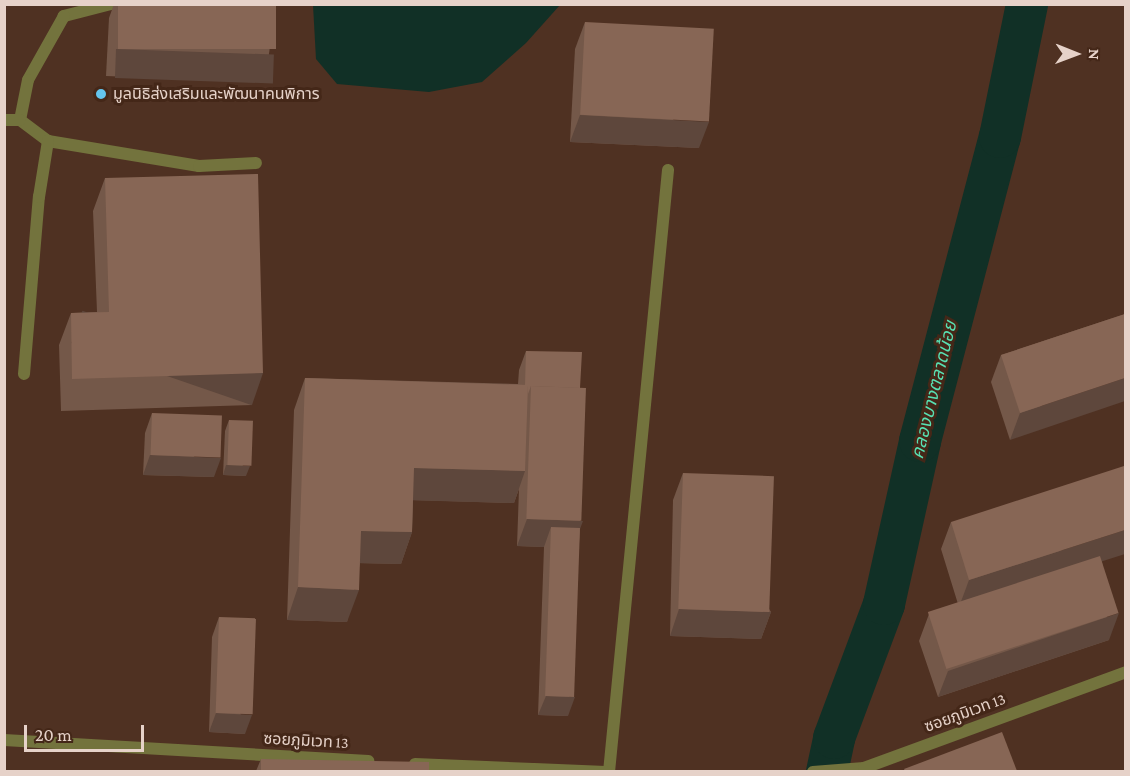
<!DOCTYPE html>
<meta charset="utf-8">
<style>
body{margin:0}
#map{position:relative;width:1130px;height:776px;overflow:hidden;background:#4f3122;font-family:"Crimson Pro","Noto Sans Thai",serif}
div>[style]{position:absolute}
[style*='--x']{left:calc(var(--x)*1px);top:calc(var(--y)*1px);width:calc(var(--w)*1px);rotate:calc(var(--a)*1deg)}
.water>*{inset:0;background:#113026}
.canal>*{height:42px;margin:-21px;padding:0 21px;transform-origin:21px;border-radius:21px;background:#113026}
.service>*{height:12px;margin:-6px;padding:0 6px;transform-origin:6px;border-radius:6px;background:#73733d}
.minor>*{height:12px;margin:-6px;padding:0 6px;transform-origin:6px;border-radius:6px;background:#73733d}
.tertiary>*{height:12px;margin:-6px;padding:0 6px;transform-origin:6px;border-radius:6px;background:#73733d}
.wall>*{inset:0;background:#745849}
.shaded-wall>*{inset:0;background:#5e473c;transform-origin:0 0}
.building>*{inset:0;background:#876655;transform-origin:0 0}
.dots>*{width:16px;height:16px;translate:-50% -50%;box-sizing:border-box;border:3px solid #442718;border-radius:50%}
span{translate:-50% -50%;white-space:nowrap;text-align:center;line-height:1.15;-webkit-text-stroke:6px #442718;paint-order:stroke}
.poi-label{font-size:16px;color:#e6d2c9}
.left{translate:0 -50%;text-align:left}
.street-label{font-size:16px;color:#e6d2c9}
.water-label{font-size:18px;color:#58e0b3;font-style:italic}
.frame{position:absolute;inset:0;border:6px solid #e6d2c9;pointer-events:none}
.north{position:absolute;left:1046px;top:24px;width:60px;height:60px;-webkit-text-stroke:4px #442718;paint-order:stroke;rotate:91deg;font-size:16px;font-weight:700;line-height:24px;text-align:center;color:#e6d2c9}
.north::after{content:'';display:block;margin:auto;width:21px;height:27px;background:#e6d2c9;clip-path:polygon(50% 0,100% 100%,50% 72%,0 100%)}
.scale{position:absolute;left:24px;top:725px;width:120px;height:27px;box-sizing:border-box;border:3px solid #e6d2c9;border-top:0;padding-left:8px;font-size:18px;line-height:21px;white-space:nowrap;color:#e6d2c9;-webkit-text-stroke:4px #442718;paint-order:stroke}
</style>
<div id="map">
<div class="water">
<i style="clip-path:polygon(313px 5px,313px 4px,560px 5px,526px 43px,482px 82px,429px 92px,337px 84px,316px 59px)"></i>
</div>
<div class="canal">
<i style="--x:827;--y:772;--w:35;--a:-78"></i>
<i style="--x:834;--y:738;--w:143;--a:-69.5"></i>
<i style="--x:884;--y:604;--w:167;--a:-77.5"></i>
<i style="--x:920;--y:441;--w:314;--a:-75.3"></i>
<i style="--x:1000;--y:137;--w:136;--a:-78.5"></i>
</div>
<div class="service">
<i style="--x:111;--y:4;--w:49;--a:165.7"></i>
<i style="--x:64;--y:16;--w:73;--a:119.4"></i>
<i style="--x:28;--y:80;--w:41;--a:101.3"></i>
<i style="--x:20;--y:120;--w:35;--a:37"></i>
<i style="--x:48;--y:141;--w:153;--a:9.4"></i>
<i style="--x:199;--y:166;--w:57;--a:-3"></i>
<i style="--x:4;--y:120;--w:16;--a:0"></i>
<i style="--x:24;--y:374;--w:178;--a:-85.2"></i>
<i style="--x:39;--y:197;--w:57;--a:-80.9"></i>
</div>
<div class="minor">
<i style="--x:609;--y:772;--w:605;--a:-84.4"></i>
</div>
<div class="tertiary">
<i style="--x:4;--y:740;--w:365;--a:3.3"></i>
<i style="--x:415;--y:764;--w:191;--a:2.4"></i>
<i style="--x:813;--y:772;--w:51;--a:-4.5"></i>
<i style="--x:864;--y:768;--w:279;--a:-20.1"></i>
</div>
<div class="wall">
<i style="clip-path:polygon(114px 4px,276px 4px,265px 82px,106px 76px,109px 18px)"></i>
<i style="clip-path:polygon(585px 22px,699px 148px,570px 142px,575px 49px)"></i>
<i style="clip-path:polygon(105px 178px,252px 405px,61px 411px,59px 345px,71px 313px,97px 312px,93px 211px)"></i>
<i style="clip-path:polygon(1125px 314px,1010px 440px,991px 382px,1001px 355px)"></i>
<i style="clip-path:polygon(526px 351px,580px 388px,580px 528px,568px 716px,538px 715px,544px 547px,517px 546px,519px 489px,514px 503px,413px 500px,412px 532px,401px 564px,360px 563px,347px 622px,287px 620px,294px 410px,305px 378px,518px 384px,519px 370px)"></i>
<i style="clip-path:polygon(152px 413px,214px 477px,143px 475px,145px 433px)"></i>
<i style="clip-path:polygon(229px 420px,246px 476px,223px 475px,225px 431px)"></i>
<i style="clip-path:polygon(683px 473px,771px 612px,761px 639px,670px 636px,673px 500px)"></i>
<i style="clip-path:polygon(951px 522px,1102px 561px,1109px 640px,938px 697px,919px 641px,929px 614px,958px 604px,941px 549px)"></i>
<i style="clip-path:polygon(219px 617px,245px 734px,209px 732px,212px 637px)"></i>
<i style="clip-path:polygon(261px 759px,429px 771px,256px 771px)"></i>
</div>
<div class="shaded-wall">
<i style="left:116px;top:49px;width:158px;height:29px;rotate:2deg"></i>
<i style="clip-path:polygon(580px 115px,709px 122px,699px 148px,570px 142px)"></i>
<i style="left:263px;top:373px;width:34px;height:191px;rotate:109deg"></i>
<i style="clip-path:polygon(1125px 378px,1125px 401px,1010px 440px,1020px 413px)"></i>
<i style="clip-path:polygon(150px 455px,221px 458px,214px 477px,143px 475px)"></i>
<i style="clip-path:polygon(226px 465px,250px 466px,246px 476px,223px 475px)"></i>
<i style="clip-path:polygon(414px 468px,525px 471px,514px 503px,402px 500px)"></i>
<i style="clip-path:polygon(527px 519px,583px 521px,573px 548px,551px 527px,544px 547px,517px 546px)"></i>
<i style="clip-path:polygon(1125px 530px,1125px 554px,959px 607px,969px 580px)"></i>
<i style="clip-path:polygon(361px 531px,412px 532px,401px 564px,349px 563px)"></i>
<i style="clip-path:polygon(298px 587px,359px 590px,347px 622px,287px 620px)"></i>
<i style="clip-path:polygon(679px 609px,771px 612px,761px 639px,670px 636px)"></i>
<i style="clip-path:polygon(1119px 613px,1109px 640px,938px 697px,948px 671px)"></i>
<i style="clip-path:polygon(546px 696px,575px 697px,568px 716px,538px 715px)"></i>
<i style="clip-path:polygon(216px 713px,252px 715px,245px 734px,209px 732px)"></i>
</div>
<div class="building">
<i style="left:118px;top:4px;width:158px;height:45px"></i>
<i style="left:585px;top:22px;width:129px;height:93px;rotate:3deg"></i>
<i style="clip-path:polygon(258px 174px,263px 373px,72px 379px,71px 313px,109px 312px,105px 178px)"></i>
<i style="clip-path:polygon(1125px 314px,1125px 378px,1020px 413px,1001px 355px)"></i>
<i style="clip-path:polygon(526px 351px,582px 352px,580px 388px,531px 386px,528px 394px,528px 385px,525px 385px)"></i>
<i style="clip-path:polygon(305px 378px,528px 385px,525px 471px,414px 468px,412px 532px,361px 531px,359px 590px,298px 587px)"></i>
<i style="left:531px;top:386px;width:55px;height:133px;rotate:2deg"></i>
<i style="left:152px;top:413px;width:70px;height:42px;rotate:2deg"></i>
<i style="left:229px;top:420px;width:24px;height:45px;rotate:2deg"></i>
<i style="clip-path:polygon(1124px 466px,1125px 471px,1125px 530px,969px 580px,951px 522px)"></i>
<i style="left:683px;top:473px;width:91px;height:136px;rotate:2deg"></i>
<i style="left:551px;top:527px;width:29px;height:169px;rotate:2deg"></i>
<i style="left:1100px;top:556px;width:60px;height:181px;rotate:72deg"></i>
<i style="left:219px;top:617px;width:37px;height:96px;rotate:2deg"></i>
<i style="clip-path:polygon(1002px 732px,1017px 771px,905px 771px,904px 769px)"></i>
<i style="clip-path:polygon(261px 759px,429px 762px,429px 771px,261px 771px)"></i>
</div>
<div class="dots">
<i style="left:101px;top:94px;background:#64c5ee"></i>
</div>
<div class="poi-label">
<span class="left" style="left:113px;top:94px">มูลนิธิส่งเสริมและพัฒนาคนพิการ</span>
</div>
<div class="street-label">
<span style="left:965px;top:713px;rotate:-20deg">ซอยภูมิเวท 13</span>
<span style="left:306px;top:741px;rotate:3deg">ซอยภูมิเวท 13</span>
</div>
<div class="water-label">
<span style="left:934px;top:390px;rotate:-76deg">คลองบางตลาดน้อย</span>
</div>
<div class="frame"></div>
<div class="north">N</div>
<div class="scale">20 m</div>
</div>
